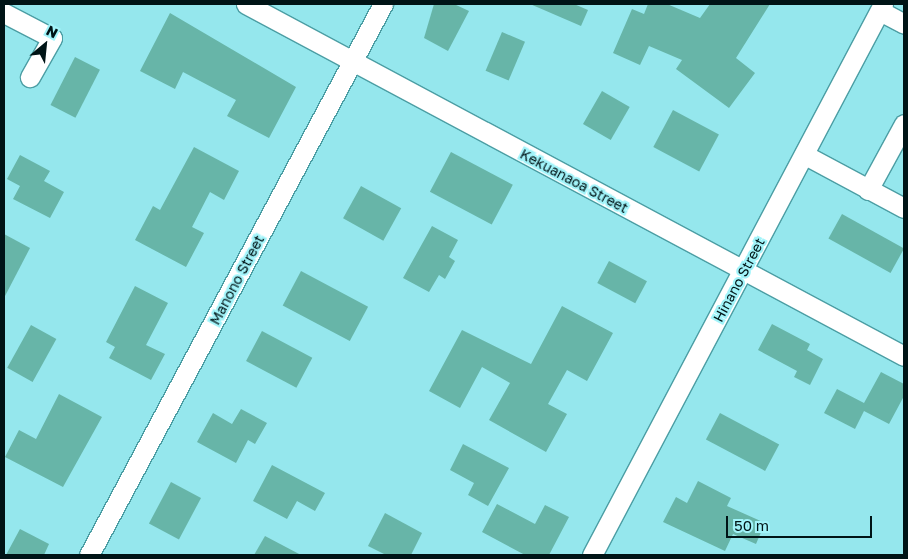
<!DOCTYPE html>
<style>
body{margin:0}
#map{position:relative;width:908px;height:559px;overflow:hidden;background:#95e7ed;font-family:"Golos Text",sans-serif}
div>[style]{position:absolute}
[style*='--x']{left:calc(var(--x)*1px);top:calc(var(--y)*1px);width:calc(var(--w)*1px);rotate:calc(var(--a)*1deg)}
.building>*{inset:0;background:#67b5a8;transform-origin:0 0}
.roads{filter:drop-shadow(1px 0 #4c9ea4) drop-shadow(-1px 0 #4c9ea4) drop-shadow(0 1px #4c9ea4) drop-shadow(0 -1px #4c9ea4)}
.minor>*{height:19px;margin:-9.5px;padding:0 9.5px;transform-origin:9.5px;border-radius:9.5px;background:#fff}
span{translate:-50% -50%;white-space:nowrap;text-align:center;line-height:1.15;-webkit-text-stroke:4.5px #a2f4fa;paint-order:stroke}
.street-label{font-size:14px;color:#001416}
.frame{position:absolute;inset:0;border:5px solid #001416;pointer-events:none}
.north{position:absolute;left:20px;top:20px;width:50px;height:50px;-webkit-text-stroke:4px #a2f4fa;paint-order:stroke;rotate:28deg;font-size:14px;font-weight:700;line-height:20px;text-align:center;color:#001416}
.north::after{content:'';display:block;margin:auto;width:18px;height:22px;background:#001416;clip-path:polygon(50% 0,100% 100%,50% 72%,0 100%)}
.scale{position:absolute;left:726px;top:516px;width:146px;height:22px;box-sizing:border-box;border:2px solid #001416;border-top:0;padding-left:6px;font-size:15px;line-height:18px;white-space:nowrap;color:#001416;-webkit-text-stroke:4px #a2f4fa;paint-order:stroke}
</style>
<div id="map">
<div class="building">
<i style="clip-path:polygon(434px 4px,454px 4px,469px 11px,448px 51px,424px 38px)"></i>
<i style="clip-path:polygon(530px 4px,574px 4px,588px 10px,581px 26px)"></i>
<i style="clip-path:polygon(648px 4px,667px 4px,700px 18px,710px 4px,770px 4px,736px 58px,755px 73px,729px 108px,676px 69px,682px 60px,649px 46px,640px 65px,613px 53px,632px 9px,644px 14px)"></i>
<i style="clip-path:polygon(170px 13px,296px 87px,269px 138px,227px 116px,236px 100px,183px 72px,175px 89px,140px 71px)"></i>
<i style="left:502px;top:32px;width:25px;height:42px;rotate:23deg"></i>
<i style="left:75px;top:57px;width:28px;height:54px;rotate:27deg"></i>
<i style="left:602px;top:91px;width:32px;height:38px;rotate:30deg"></i>
<i style="left:673px;top:110px;width:52px;height:42px;rotate:28deg"></i>
<i style="clip-path:polygon(194px 147px,239px 171px,224px 200px,210px 192px,192px 227px,204px 233px,186px 267px,135px 240px,153px 206px,160px 210px)"></i>
<i style="left:451px;top:152px;width:70px;height:45px;rotate:28deg"></i>
<i style="clip-path:polygon(20px 155px,50px 171px,44px 181px,64px 192px,50px 218px,13px 199px,20px 186px,7px 179px)"></i>
<i style="left:361px;top:186px;width:46px;height:37px;rotate:29deg"></i>
<i style="left:842px;top:214px;width:71px;height:28px;rotate:29deg"></i>
<i style="clip-path:polygon(432px 226px,458px 240px,449px 257px,455px 261px,445px 279px,439px 275px,429px 292px,403px 278px)"></i>
<i style="clip-path:polygon(4px 234px,30px 248px,4px 298px)"></i>
<i style="left:609px;top:261px;width:43px;height:25px;rotate:28deg"></i>
<i style="left:301px;top:271px;width:76px;height:39px;rotate:28deg"></i>
<i style="clip-path:polygon(135px 286px,168px 303px,146px 345px,165px 354px,151px 380px,109px 358px,115px 347px,106px 342px)"></i>
<i style="clip-path:polygon(562px 306px,613px 333px,587px 381px,567px 370px,548px 404px,567px 414px,546px 452px,489px 420px,510px 383px,482px 367px,460px 408px,429px 391px,462px 330px,531px 364px)"></i>
<i style="clip-path:polygon(772px 324px,810px 344px,807px 350px,823px 359px,810px 385px,794px 377px,797px 371px,758px 350px)"></i>
<i style="left:31px;top:325px;width:29px;height:49px;rotate:29deg"></i>
<i style="left:262px;top:331px;width:57px;height:34px;rotate:28deg"></i>
<i style="clip-path:polygon(881px 372px,904px 384px,904px 396px,889px 424px,864px 411px,855px 429px,824px 413px,837px 389px,864px 403px)"></i>
<i style="clip-path:polygon(59px 394px,102px 417px,63px 487px,5px 457px,19px 430px,36px 439px)"></i>
<i style="clip-path:polygon(241px 409px,267px 423px,255px 444px,248px 440px,236px 463px,197px 442px,213px 413px,232px 424px)"></i>
<i style="left:720px;top:413px;width:67px;height:30px;rotate:28deg"></i>
<i style="clip-path:polygon(463px 444px,509px 468px,488px 506px,468px 495px,474px 483px,450px 470px)"></i>
<i style="clip-path:polygon(272px 465px,325px 493px,315px 511px,297px 501px,287px 519px,253px 501px)"></i>
<i style="clip-path:polygon(698px 481px,731px 498px,727px 506px,765px 523px,756px 544px,733px 534px,725px 551px,663px 522px,676px 497px,687px 503px)"></i>
<i style="left:171px;top:482px;width:34px;height:47px;rotate:28deg"></i>
<i style="clip-path:polygon(497px 504px,535px 524px,545px 505px,569px 517px,549px 555px,525px 555px,482px 532px)"></i>
<i style="clip-path:polygon(385px 513px,422px 533px,411px 555px,386px 555px,368px 546px)"></i>
<i style="clip-path:polygon(20px 529px,49px 544px,44px 555px,6px 555px)"></i>
<i style="clip-path:polygon(265px 536px,301px 555px,254px 555px)"></i>
</div>
<div class="roads">
<div class="minor">
<i style="--x:246;--y:4;--w:746;--a:28.14"></i>
<i style="--x:880;--y:11;--w:27;--a:28"></i>
<i style="--x:4;--y:13;--w:54;--a:27.5"></i>
<i style="--x:52;--y:38;--w:45;--a:119.4"></i>
<i style="--x:805;--y:155;--w:112;--a:28.2"></i>
<i style="--x:868;--y:190;--w:75;--a:-61.4"></i>
<i style="--x:89;--y:555;--w:625;--a:-61.92"></i>
<i style="--x:592;--y:555;--w:623;--a:-62.16"></i>
</div>
</div>
<div class="street-label">
<span style="left:574px;top:181px;rotate:28deg">Kekuanaoa Street</span>
<span style="left:237px;top:280px;rotate:-62deg">Manono Street</span>
<span style="left:739px;top:280px;rotate:-62deg">Hinano Street</span>
</div>
<div class="frame"></div>
<div class="north">N</div>
<div class="scale">50 m</div>
</div>
